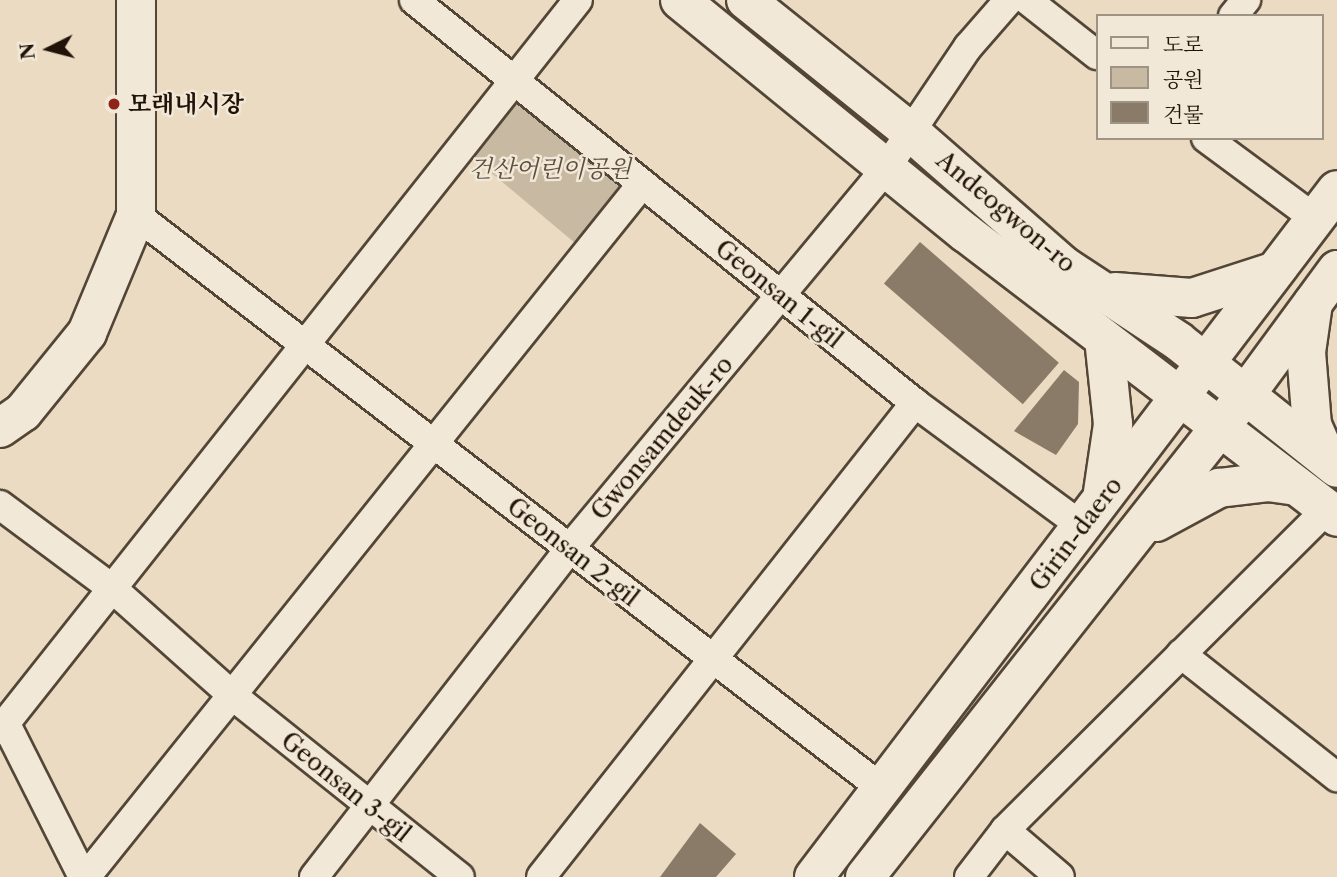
<!DOCTYPE html>
<meta charset="utf-8">
<style>
body{margin:0}
#map{position:relative;width:1337px;height:877px;overflow:hidden;background:#ebdbc2;font-family:"Libre Caslon Text","Noto Serif KR",serif}
div>[style]{position:absolute}
[style*='--x']{left:calc(var(--x)*1px);top:calc(var(--y)*1px);width:calc(var(--w)*1px);rotate:calc(var(--a)*1deg)}
.green>*{inset:0;background:#c8b9a3;transform-origin:0 0}
.building>*{inset:0;background:#8a7b69;transform-origin:0 0}
.roads{filter:drop-shadow(2px 0 #534637) drop-shadow(-2px 0 #534637) drop-shadow(0 2px #534637) drop-shadow(0 -2px #534637)}
.street>*{height:28px;margin:-14px;padding:0 14px;transform-origin:14px;border-radius:14px;background:#f2e8d7}
.secondary>*{height:38px;margin:-19px;padding:0 19px;transform-origin:19px;border-radius:19px;background:#f2e8d7}
.dots>*{width:19px;height:19px;translate:-50% -50%;box-sizing:border-box;border:4px solid #f2e8d7;border-radius:50%}
span{translate:-50% -50%;white-space:nowrap;text-align:center;line-height:1.15;-webkit-text-stroke:5px #f2e8d7;paint-order:stroke}
.poi-label{font-size:24px;color:#201409;font-weight:700}
.left{translate:0 -50%;text-align:left}
.park-label{font-size:24px;color:#5b4e3f;font-style:italic}
.street-label{font-size:24px;color:#201409}
.legend{position:absolute;left:1096px;top:14px;width:228px;height:126px;box-sizing:border-box;background:#f2e8d7;border:2px solid #9e9385;margin:0;padding:9px 12px;list-style:none;font-size:21px;color:#201409}
.legend li{display:flex;align-items:center;gap:14px;height:35px}
.legend b{width:35px;border:2px solid #9e9385}
.north{position:absolute;left:14px;top:14px;width:70px;height:70px;-webkit-text-stroke:5px #f2e8d7;paint-order:stroke;rotate:264deg;font-size:19px;font-weight:700;line-height:28px;text-align:center;color:#201409}
.north::after{content:'';display:block;margin:auto;width:24px;height:32px;background:#201409;clip-path:polygon(50% 0,100% 100%,50% 72%,0 100%)}
</style>
<div id="map">
<div class="green">
<i style="left:521px;top:92px;width:138px;height:81px;rotate:40deg"></i>
</div>
<div class="building">
<i style="left:920px;top:242px;width:184px;height:55px;rotate:41deg"></i>
<i style="clip-path:polygon(1064px 370px,1079px 382px,1078px 424px,1056px 455px,1014px 431px)"></i>
<i style="clip-path:polygon(700px 823px,736px 854px,716px 877px,660px 877px)"></i>
</div>
<div class="roads">
<div class="street">
<i style="--x:414;--y:0;--w:643;--a:38.81"></i>
<i style="--x:915;--y:403;--w:207;--a:36.4"></i>
<i style="--x:1027;--y:0;--w:89;--a:38.2"></i>
<i style="--x:1233;--y:16;--w:21;--a:-51"></i>
<i style="--x:1206;--y:138;--w:134;--a:36.5"></i>
<i style="--x:136;--y:215;--w:943;--a:37.55"></i>
<i style="--x:0;--y:505;--w:141;--a:36.6"></i>
<i style="--x:113;--y:589;--w:161;--a:41.7"></i>
<i style="--x:233;--y:696;--w:290;--a:38.6"></i>
<i style="--x:1181;--y:654;--w:199;--a:38.3"></i>
<i style="--x:7;--y:726;--w:169;--a:63.3"></i>
<i style="--x:0;--y:730;--w:931;--a:-51.63"></i>
<i style="--x:1005;--y:830;--w:72;--a:40.5"></i>
<i style="--x:86;--y:877;--w:888;--a:-51.26"></i>
<i style="--x:314;--y:877;--w:415;--a:-52.1"></i>
<i style="--x:569;--y:549;--w:497;--a:-50.2"></i>
<i style="--x:887;--y:167;--w:145;--a:-56"></i>
<i style="--x:968;--y:47;--w:62;--a:-48.9"></i>
<i style="--x:541;--y:877;--w:604;--a:-51.73"></i>
<i style="--x:969;--y:877;--w:59;--a:-52.5"></i>
<i style="--x:1005;--y:830;--w:453;--a:-44.9"></i>
</div>
<div class="secondary">
<i style="--x:680;--y:0;--w:369;--a:39.2"></i>
<i style="--x:966;--y:233;--w:467;--a:37.4"></i>
<i style="--x:746;--y:0;--w:214;--a:38.7"></i>
<i style="--x:913;--y:134;--w:201;--a:41.2"></i>
<i style="--x:1064;--y:266;--w:136;--a:33.3"></i>
<i style="--x:1178;--y:341;--w:203;--a:38.6"></i>
<i style="--x:1115;--y:292;--w:77;--a:4.5"></i>
<i style="--x:1192;--y:298;--w:82;--a:-17.8"></i>
<i style="--x:1313;--y:303;--w:49;--a:98.1"></i>
<i style="--x:1306;--y:352;--w:73;--a:85.3"></i>
<i style="--x:1312;--y:425;--w:36;--a:66"></i>
<i style="--x:0;--y:428;--w:28;--a:-35"></i>
<i style="--x:23;--y:412;--w:102;--a:-51"></i>
<i style="--x:87;--y:333;--w:128;--a:-67.4"></i>
<i style="--x:136;--y:215;--w:215;--a:-90"></i>
<i style="--x:1103;--y:492;--w:69;--a:-81.6"></i>
<i style="--x:1113;--y:424;--w:85;--a:-96"></i>
<i style="--x:1156;--y:522;--w:72;--a:-28.4"></i>
<i style="--x:1219;--y:488;--w:49;--a:-7"></i>
<i style="--x:1268;--y:482;--w:27;--a:8"></i>
<i style="--x:814;--y:877;--w:863;--a:-52.72"></i>
<i style="--x:865;--y:877;--w:615;--a:-51.73"></i>
<i style="--x:1246;--y:394;--w:154;--a:-53.7"></i>
</div>
</div>
<div class="dots">
<i style="left:114px;top:104px;background:#8f2418"></i>
</div>
<div class="poi-label">
<span class="left" style="left:128px;top:104px">모래내시장</span>
</div>
<div class="park-label">
<span style="left:550px;top:169px">건산어린이공원</span>
</div>
<div class="street-label">
<span style="left:1006px;top:212px;rotate:40deg">Andeogwon-ro</span>
<span style="left:779px;top:294px;rotate:39deg">Geonsan 1-gil</span>
<span style="left:662px;top:438px;rotate:-50deg">Gwonsamdeuk-ro</span>
<span style="left:1076px;top:534px;rotate:-53deg">Girin-daero</span>
<span style="left:573px;top:552px;rotate:38deg">Geonsan 2-gil</span>
<span style="left:346px;top:787px;rotate:39deg">Geonsan 3-gil</span>
</div>
<ul class="legend">
<li><b style="height:9px;background:#f2e8d7"></b>도로</li>
<li><b style="height:19px;background:#c8b9a3"></b>공원</li>
<li><b style="height:19px;background:#8a7b69"></b>건물</li>
</ul>
<div class="north">N</div>
</div>
